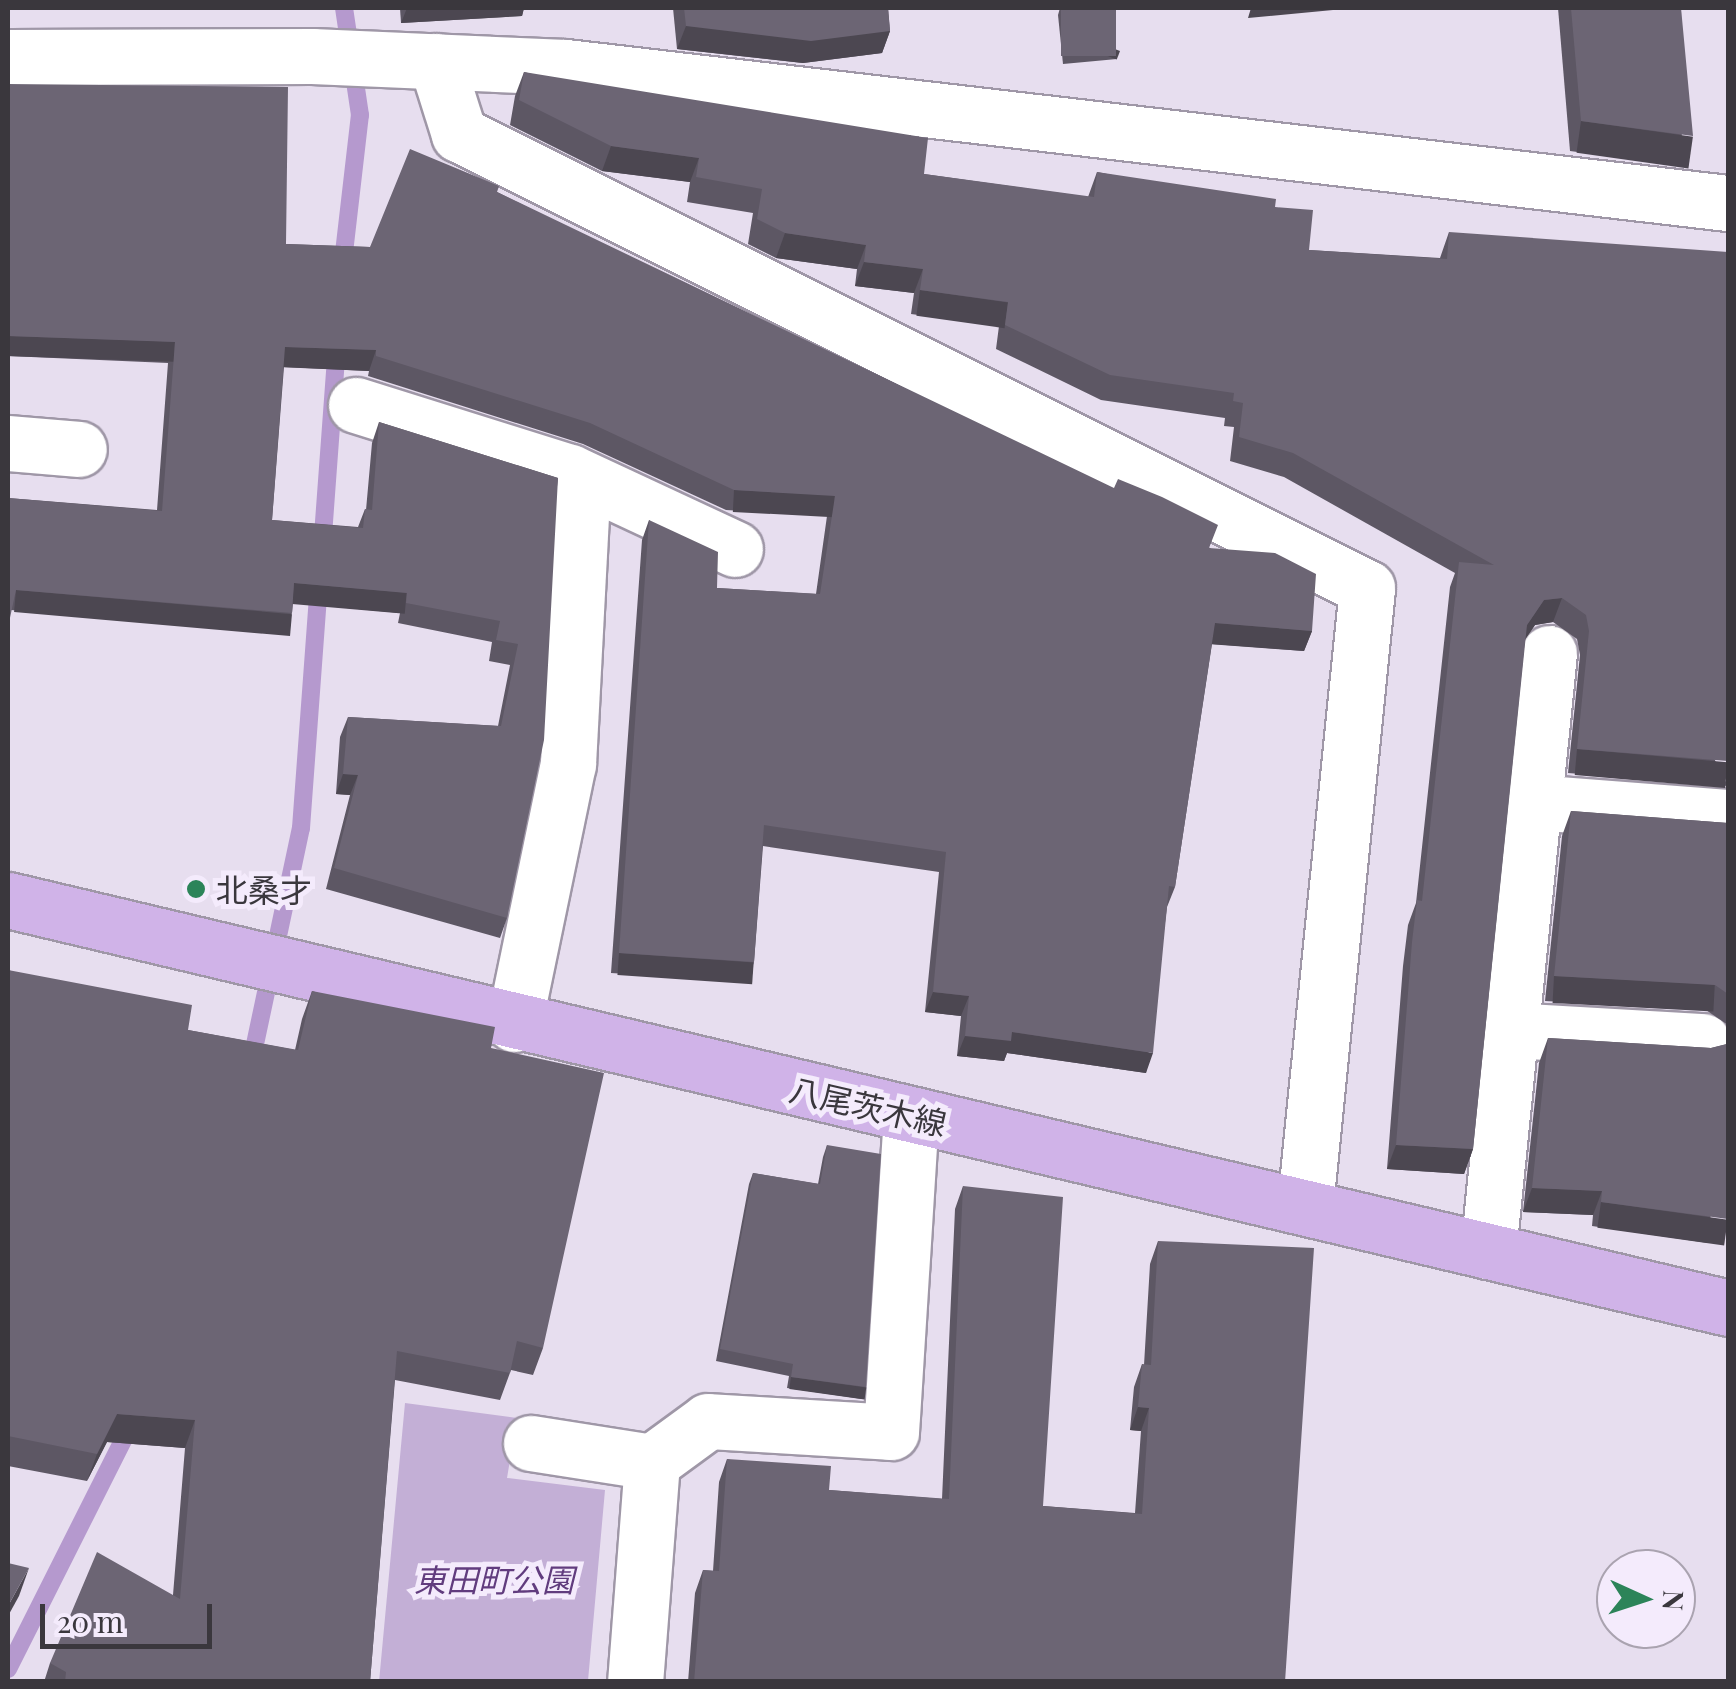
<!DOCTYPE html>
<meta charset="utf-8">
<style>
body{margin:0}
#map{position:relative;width:1736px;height:1689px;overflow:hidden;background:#e7deef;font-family:"Playfair Display","Noto Sans JP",serif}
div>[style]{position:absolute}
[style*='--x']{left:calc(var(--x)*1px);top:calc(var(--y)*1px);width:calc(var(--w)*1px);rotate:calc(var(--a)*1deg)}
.green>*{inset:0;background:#c3afd6}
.stream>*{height:18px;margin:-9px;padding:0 9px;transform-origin:9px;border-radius:9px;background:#b599ce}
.roads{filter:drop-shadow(2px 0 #9f97a7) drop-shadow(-2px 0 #9f97a7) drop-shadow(0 2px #9f97a7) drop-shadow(0 -2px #9f97a7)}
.minor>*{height:55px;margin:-27.5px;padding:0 27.5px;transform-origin:27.5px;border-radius:27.5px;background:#fff}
.major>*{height:55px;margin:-27.5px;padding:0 27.5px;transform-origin:27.5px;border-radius:27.5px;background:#d0b3e8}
.wall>*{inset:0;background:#5d5764}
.shaded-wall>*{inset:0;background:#4c4751;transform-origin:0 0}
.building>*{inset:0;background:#6c6574;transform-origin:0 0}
.dots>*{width:28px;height:28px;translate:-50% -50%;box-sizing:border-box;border:5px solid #f4ebfc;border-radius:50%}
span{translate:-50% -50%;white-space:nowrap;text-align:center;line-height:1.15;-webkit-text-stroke:10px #f4ebfc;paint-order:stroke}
.poi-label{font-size:32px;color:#3a373d}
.left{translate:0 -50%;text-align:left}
.street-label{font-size:32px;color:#3a373d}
.park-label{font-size:32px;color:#613c7e;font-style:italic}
.frame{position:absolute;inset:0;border:10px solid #3a373d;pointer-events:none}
.north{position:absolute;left:1596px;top:1549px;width:100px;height:100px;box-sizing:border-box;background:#f4ebfc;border:2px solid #aaa3b0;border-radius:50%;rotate:93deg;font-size:28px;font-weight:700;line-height:40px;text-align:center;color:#3a373d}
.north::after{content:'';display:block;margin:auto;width:35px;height:45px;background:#2c8459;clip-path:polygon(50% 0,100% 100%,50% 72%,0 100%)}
.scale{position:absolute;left:40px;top:1604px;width:172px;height:45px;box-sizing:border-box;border:5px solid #3a373d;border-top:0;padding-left:12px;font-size:30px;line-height:35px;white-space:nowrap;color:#3a373d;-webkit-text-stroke:8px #f4ebfc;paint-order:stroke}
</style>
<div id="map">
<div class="green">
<i style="clip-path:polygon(405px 1403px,517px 1418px,507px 1478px,605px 1490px,588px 1681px,379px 1682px)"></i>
</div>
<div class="stream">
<i style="--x:342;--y:270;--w:156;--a:-83.4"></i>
<i style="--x:360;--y:115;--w:108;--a:-98.5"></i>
<i style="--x:322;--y:549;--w:205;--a:-85.8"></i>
<i style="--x:251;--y:1063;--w:240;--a:-78"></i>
<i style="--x:301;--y:828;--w:244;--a:-85.8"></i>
<i style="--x:8;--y:1669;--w:276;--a:-63.3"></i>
</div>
<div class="roads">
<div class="minor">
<i style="--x:8;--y:57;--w:304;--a:-0.2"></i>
<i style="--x:312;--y:56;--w:254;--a:2.5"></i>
<i style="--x:566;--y:67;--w:1170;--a:6.68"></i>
<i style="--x:436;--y:61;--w:77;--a:72.5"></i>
<i style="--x:459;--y:134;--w:1015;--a:26.57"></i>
<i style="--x:1367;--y:588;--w:620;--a:95.74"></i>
<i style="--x:356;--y:405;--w:224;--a:17.4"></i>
<i style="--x:570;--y:472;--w:182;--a:25"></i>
<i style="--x:8;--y:443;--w:71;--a:4.8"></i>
<i style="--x:1533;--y:802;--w:196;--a:4.4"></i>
<i style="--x:514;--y:1024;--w:266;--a:-78.3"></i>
<i style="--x:568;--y:764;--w:285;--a:-87"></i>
<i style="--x:1510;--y:1030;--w:193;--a:3.3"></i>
<i style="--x:1488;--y:1251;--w:601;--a:-84.18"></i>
<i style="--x:531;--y:1443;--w:122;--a:8.9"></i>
<i style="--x:652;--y:1462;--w:221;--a:94.4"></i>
<i style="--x:652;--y:1462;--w:69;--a:-36.2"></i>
<i style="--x:708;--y:1421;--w:183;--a:3.4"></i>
<i style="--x:891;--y:1432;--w:317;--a:-86.4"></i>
</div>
<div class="major">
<i style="--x:8;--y:900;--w:1768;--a:13.34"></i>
</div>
</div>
<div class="wall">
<i style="clip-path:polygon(400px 8px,524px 8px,522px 16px,401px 23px)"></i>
<i style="clip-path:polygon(673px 8px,888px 8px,890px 31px,882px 53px,803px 63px,677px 49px)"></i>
<i style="clip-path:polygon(1060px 8px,1117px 59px,1063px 64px,1058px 15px)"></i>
<i style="clip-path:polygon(1558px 8px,1681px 8px,1682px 166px,1570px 151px)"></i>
<i style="clip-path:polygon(524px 72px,924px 174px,1088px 197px,1097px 172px,1275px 207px,1309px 250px,1440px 258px,1449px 232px,1728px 786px,1568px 773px,1580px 655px,1577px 639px,1553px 622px,1535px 625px,1525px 639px,1473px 1149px,1464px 1174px,1387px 1169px,1403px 966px,1408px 925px,1416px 903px,1450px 587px,1455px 573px,1284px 477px,1230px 461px,1234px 427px,1224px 426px,1225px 418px,1101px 400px,996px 349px,999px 326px,911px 314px,914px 293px,855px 286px,857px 269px,776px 258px,748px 244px,753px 213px,687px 202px,690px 182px,602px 171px,510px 125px,515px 96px)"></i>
<i style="clip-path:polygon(8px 84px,286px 244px,370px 247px,497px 192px,1210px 548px,1312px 631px,1304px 651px,1212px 644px,1175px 887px,1167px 907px,1146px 1073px,1007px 1053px,1004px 1061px,957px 1056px,961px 1016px,925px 1012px,939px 872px,763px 846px,754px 962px,747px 982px,611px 973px,642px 540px,649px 520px,717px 588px,816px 594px,827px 516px,726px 510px,583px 444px,368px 376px,369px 371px,284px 367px,272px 520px,358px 527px,365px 509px,366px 510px,372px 443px,379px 422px,558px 478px,507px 918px,500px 938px,326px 889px,350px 795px,336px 794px,340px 737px,348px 717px,498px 726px,510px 665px,489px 661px,492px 642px,398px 623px,400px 613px,293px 603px,292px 613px,284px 634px,11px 610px,8px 498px,157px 510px,168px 363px,8px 356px)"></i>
<i style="clip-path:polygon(1571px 811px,1728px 823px,1728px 1025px,1706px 1010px,1545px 1001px,1562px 836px)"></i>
<i style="clip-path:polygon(8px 970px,188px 1030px,295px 1050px,302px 1019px,312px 991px,491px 1048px,543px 1348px,533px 1375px,511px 1370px,500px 1400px,395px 1380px,370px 1682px,44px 1682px,50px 1663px,173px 1595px,185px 1448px,107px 1442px,87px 1481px,8px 1466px)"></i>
<i style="clip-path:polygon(1548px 1038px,1711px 1048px,1727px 1044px,1708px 1243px,1592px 1226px,1593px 1215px,1523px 1212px,1539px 1063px)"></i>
<i style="clip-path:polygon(827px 1145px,866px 1387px,862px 1399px,787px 1388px,789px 1376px,716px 1361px,749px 1184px,753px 1173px,818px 1184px,823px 1157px)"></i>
<i style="clip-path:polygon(963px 1186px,1043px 1506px,1135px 1513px,1141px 1431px,1130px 1430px,1134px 1387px,1142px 1364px,1144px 1365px,1150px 1264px,1158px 1241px,1285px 1682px,688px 1682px,695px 1593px,703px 1570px,713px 1571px,719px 1482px,727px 1459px,829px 1490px,942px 1499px,955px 1209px)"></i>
</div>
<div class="shaded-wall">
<i style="clip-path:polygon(407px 8px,524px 8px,522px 16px,401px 23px)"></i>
<i style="clip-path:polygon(1251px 8px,1354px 8px,1248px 18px)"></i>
<i style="clip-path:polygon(686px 26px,890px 31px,882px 53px,803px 63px,677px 49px)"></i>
<i style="left:1120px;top:51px;width:9px;height:54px;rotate:111deg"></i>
<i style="left:1581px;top:121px;width:113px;height:32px;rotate:8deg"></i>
<i style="clip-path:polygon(611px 146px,699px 158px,690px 182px,602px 171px)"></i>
<i style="clip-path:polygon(785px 233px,866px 245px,857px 269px,776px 258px)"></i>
<i style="clip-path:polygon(864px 262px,923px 269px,914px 293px,855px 286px)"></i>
<i style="left:920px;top:290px;width:89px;height:26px;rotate:8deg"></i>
<i style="left:8px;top:336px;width:167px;height:20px;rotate:2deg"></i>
<i style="clip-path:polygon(285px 347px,376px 350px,369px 371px,278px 367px)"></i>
<i style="left:734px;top:490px;width:101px;height:22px;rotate:3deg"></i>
<i style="left:294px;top:583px;width:113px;height:21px;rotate:5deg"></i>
<i style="left:16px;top:590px;width:277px;height:22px;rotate:5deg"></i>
<i style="clip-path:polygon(1562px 598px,1553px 622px,1535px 625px,1518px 650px,1527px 625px,1544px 600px)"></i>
<i style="clip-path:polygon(1215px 623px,1312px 631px,1304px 651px,1208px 644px)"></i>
<i style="left:1577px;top:749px;width:151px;height:26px;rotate:5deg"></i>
<i style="clip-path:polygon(343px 774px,358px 775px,350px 795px,336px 794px)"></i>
<i style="left:619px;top:953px;width:135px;height:22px;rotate:4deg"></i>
<i style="left:1554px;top:976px;width:161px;height:27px;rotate:3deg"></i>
<i style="clip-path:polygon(933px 992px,969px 996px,961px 1016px,925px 1012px)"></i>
<i style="clip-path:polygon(1012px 1032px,1153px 1053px,1146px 1073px,1007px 1053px,1004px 1061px,957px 1056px,965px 1036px)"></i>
<i style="clip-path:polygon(1396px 1145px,1473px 1149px,1464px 1174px,1387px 1169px)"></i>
<i style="clip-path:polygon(1532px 1188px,1602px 1191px,1593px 1215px,1523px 1212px)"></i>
<i style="left:1601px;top:1202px;width:128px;height:26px;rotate:8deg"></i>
<i style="left:791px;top:1377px;width:76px;height:12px;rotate:8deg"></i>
<i style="clip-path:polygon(1138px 1407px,1149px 1408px,1141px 1431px,1130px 1430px)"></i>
<i style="clip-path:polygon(117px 1414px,195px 1420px,185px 1448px,107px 1442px,87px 1481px,97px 1454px)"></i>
<i style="clip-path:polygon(29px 1568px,19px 1596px,8px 1616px,8px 1606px)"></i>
</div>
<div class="building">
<i style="clip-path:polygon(684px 8px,888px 8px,890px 31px,811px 41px,686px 26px)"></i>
<i style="left:1061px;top:8px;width:55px;height:48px"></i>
<i style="clip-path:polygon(1571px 8px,1681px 8px,1693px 136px,1581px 121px)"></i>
<i style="clip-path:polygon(524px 72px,928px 138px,924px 174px,1094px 197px,1097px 172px,1276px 199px,1275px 207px,1313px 210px,1309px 250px,1447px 259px,1449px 232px,1728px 252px,1728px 761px,1577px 749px,1589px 631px,1586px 615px,1562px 598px,1544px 600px,1527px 625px,1473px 1149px,1396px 1145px,1412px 942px,1417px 900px,1422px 901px,1459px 562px,1494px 565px,1293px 453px,1239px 437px,1243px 403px,1233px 401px,1234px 393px,1110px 375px,1005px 325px,1008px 302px,920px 290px,923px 269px,864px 262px,866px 245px,785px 233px,757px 219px,762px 189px,696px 177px,699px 158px,611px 146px,519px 100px)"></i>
<i style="clip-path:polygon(8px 84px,288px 87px,286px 244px,370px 247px,410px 149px,499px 186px,497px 192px,1114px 488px,1118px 479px,1162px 497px,1218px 525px,1209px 548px,1275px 553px,1316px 574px,1312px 631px,1215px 623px,1175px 887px,1169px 886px,1153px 1053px,1012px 1032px,1011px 1041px,965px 1036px,969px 996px,933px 992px,946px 852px,764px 825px,754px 962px,619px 953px,649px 520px,718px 552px,717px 588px,820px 594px,835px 496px,734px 490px,590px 423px,376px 356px,376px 350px,285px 347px,272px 520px,363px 528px,365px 509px,372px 510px,379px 422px,558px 478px,544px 740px,507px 918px,334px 868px,358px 775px,343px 774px,348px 717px,501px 726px,518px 644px,496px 640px,500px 621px,406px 603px,407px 593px,294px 583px,292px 613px,16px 590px,8px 627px,8px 498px,162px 511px,175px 342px,8px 336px)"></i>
<i style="clip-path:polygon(1571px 811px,1728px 823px,1728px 994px,1715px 985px,1554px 976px)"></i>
<i style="clip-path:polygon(8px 970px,192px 1005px,188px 1030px,298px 1050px,312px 991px,495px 1027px,491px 1048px,604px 1073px,543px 1348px,517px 1341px,510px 1373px,397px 1351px,370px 1682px,65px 1682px,66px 1672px,50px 1663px,97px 1552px,180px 1599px,195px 1420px,117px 1414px,97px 1454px,8px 1436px)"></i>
<i style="clip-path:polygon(1548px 1038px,1711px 1048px,1727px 1044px,1728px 1041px,1728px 1219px,1601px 1202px,1602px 1191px,1532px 1188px)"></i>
<i style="clip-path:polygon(827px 1145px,881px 1154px,866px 1387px,791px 1377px,793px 1364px,720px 1349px,753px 1173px,820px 1184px)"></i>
<i style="clip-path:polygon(963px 1186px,1063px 1197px,1043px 1506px,1142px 1514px,1149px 1408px,1138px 1407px,1142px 1364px,1151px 1365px,1158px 1241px,1314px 1248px,1285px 1682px,694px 1682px,703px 1570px,719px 1571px,727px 1459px,831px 1466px,829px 1490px,949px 1499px)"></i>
<i style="clip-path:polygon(8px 1563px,29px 1568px,8px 1606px)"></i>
</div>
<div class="dots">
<i style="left:196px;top:889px;background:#2c8459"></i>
</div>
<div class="poi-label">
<span class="left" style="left:216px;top:889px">北桑才</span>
</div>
<div class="street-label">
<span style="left:868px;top:1106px;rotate:13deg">八尾茨木線</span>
</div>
<div class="park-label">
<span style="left:494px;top:1579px">東田町公園</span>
</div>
<div class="frame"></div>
<div class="north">N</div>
<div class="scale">20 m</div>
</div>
